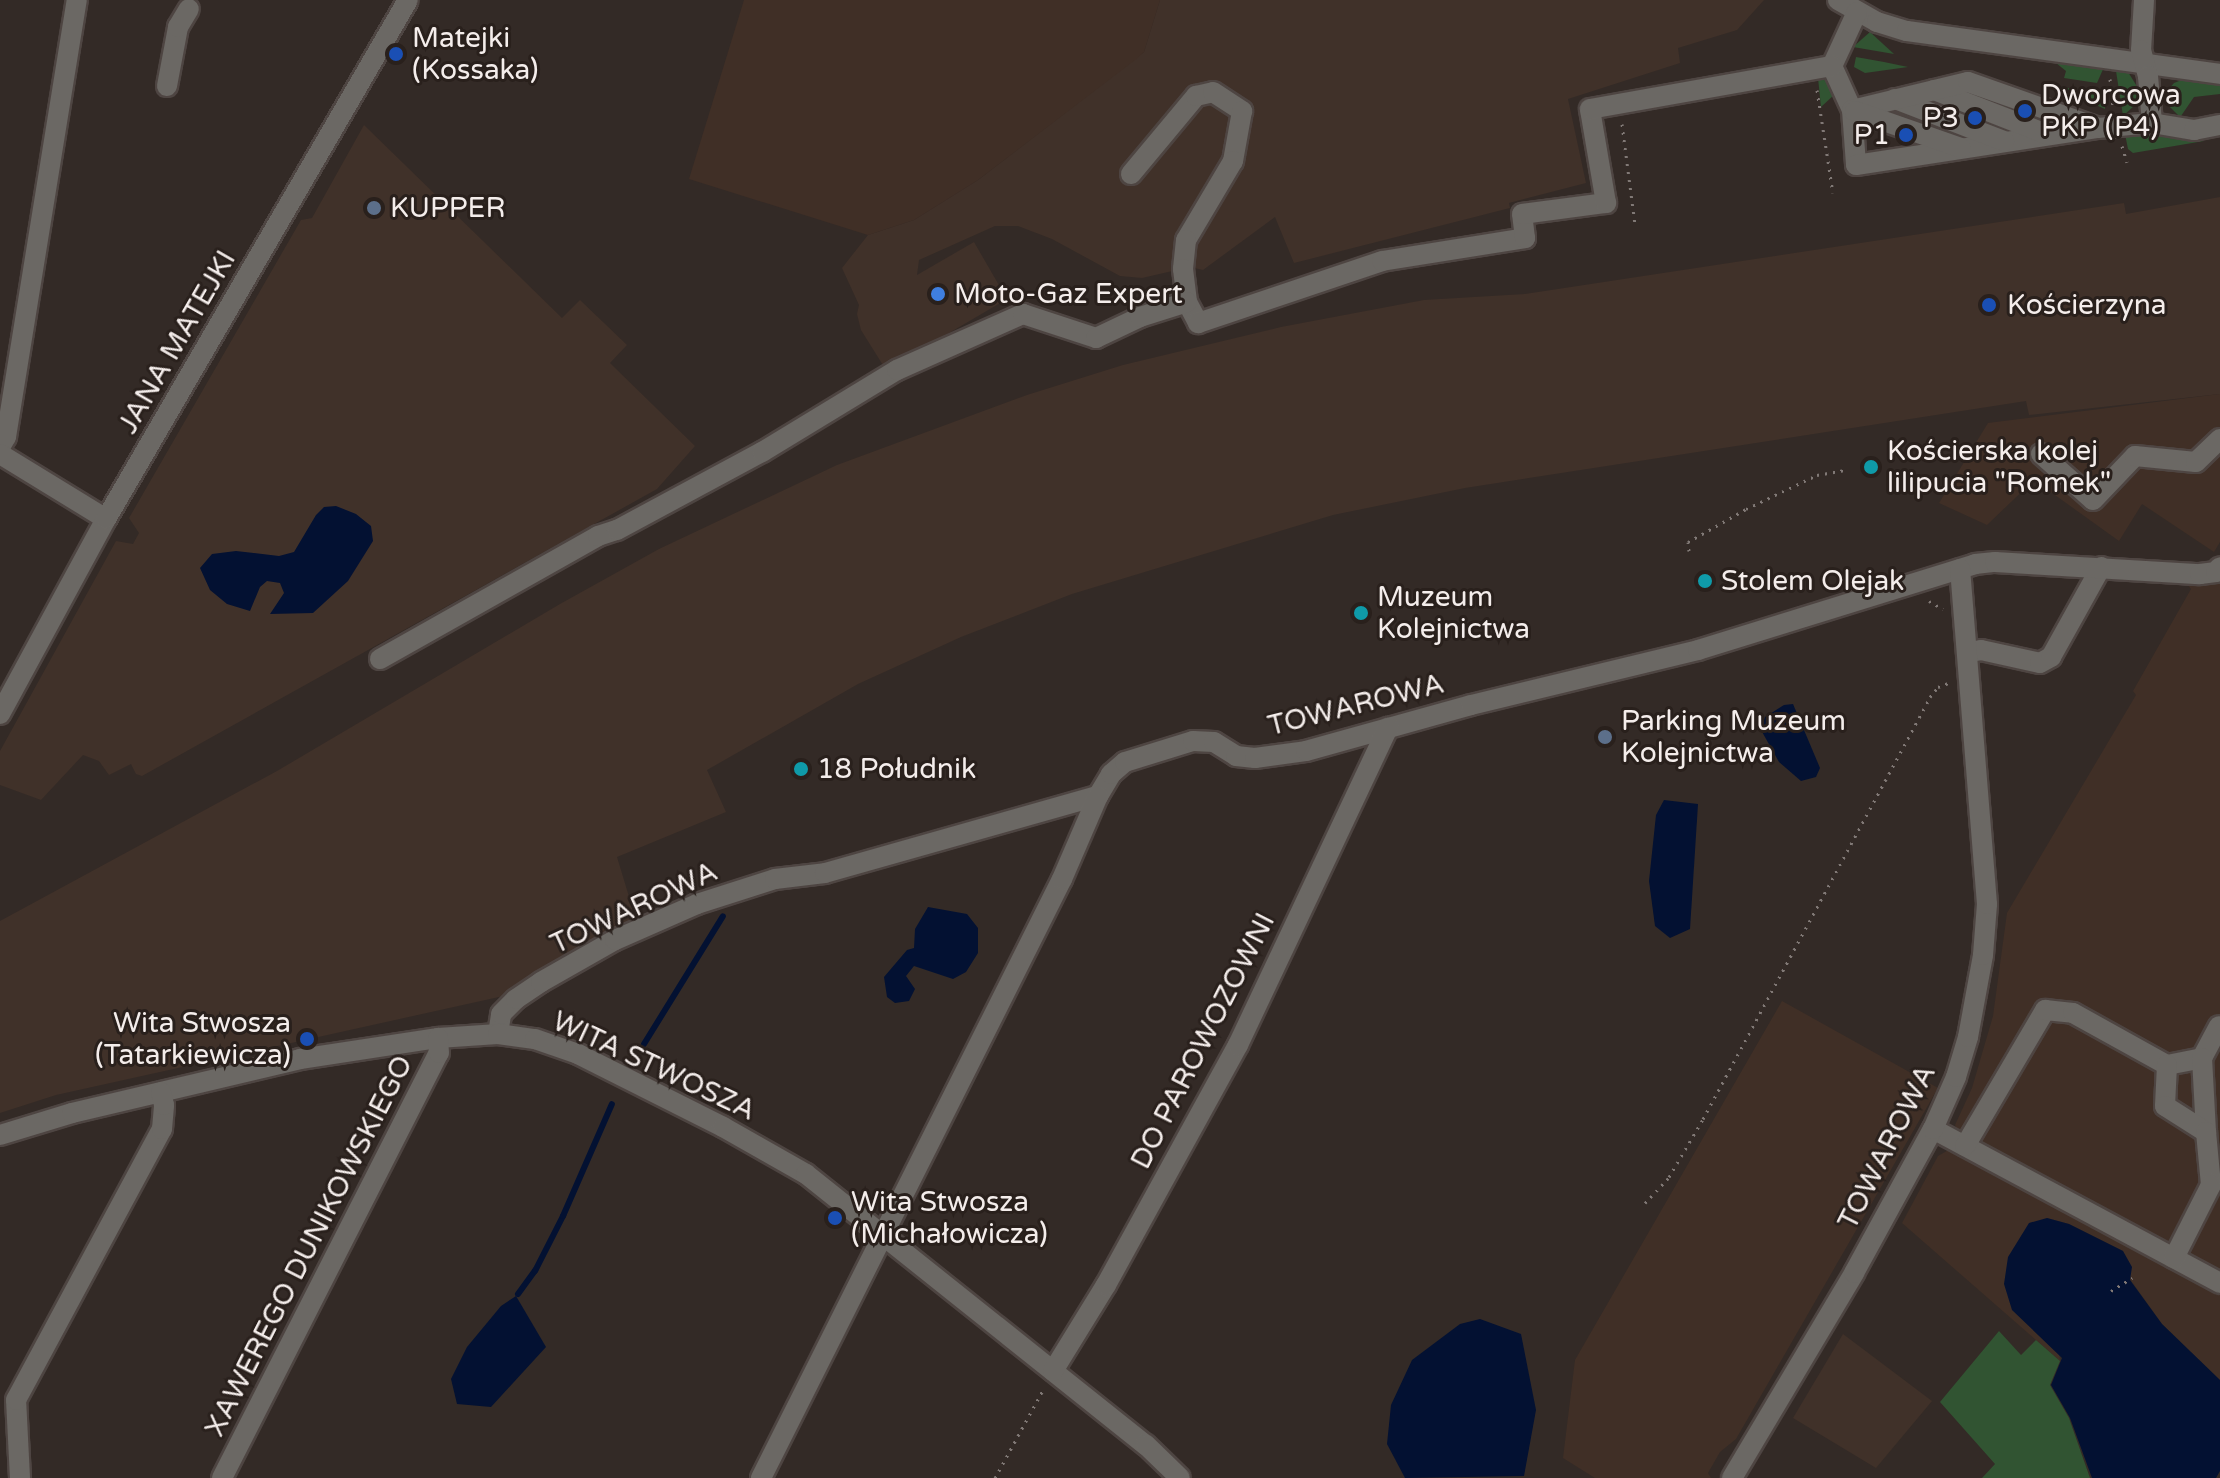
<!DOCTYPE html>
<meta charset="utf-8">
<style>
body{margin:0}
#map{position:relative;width:2220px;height:1478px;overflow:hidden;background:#332a26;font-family:"Varela Round",sans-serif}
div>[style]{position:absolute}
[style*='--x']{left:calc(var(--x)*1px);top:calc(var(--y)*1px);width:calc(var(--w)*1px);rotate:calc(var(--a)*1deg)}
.built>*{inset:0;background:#403129}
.industrial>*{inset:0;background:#402f26}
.green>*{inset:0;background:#315432}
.water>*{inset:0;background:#031132}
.stream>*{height:6px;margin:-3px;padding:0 3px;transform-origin:3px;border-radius:3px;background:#031132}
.path>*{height:3px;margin-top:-1.5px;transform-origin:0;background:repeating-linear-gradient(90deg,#817976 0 2px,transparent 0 8px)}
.roads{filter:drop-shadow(2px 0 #4e4542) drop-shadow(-2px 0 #4e4542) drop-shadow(0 2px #4e4542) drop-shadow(0 -2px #4e4542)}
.minor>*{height:20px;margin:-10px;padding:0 10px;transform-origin:10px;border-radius:10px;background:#6b6864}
.dots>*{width:22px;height:22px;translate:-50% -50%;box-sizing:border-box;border:4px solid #29201c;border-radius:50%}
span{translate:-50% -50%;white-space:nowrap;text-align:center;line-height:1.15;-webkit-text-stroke:6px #29201c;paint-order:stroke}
.poi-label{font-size:28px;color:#f4edeb}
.left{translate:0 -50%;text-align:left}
.right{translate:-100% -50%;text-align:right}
.street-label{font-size:28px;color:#f4edeb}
</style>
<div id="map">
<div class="built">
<i style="clip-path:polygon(1160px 0,1764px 0,1737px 30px,1678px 48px,1680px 63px,1568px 99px,1586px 183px,1509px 203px,1510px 208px,1294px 263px,1275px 217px,1203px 270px,1190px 267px,1142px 278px,1120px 276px,1052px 239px,1018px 226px,995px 226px,919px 260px,917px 275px,974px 242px,1007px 299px,886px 370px,861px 330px,857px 314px,859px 305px,842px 268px,868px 235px,914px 220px,978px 180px,1144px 52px)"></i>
<i style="clip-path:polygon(364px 125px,562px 318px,580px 300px,627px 345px,610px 363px,695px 446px,657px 489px,142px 776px,136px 774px,131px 764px,109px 775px,99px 761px,83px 755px,41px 800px,0 785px,0 751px,116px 541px,133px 544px,139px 533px,129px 518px,301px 220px,312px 218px)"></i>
<i style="clip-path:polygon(2220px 197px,2220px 394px,2029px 415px,2026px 401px,1465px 488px,1333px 515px,1072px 594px,961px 637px,858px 684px,707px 770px,726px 812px,617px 857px,637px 923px,508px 995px,56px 1095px,0 1113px,0 921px,277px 771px,560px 604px,659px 549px,837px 465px,1027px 395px,1123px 365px,1281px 327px,1424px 300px,1525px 294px,2124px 203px,2126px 214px)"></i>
<i style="clip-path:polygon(1843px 1334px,1932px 1401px,1876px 1468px,1793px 1418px)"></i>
</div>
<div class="industrial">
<i style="clip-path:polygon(744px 0,1160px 0,1144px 52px,1135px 60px,978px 180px,914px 220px,868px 235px,689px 179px)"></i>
<i style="clip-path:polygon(2220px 394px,2220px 542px,2214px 552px,2142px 504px,2119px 541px,2034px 480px,1987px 525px,1939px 503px,1988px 423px)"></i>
<i style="clip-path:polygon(2220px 580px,2220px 1380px,2162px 1324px,2130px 1279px,2123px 1251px,2069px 1224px,2047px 1218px,2060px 1361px,1902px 1223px,1938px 1156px,1952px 1148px,1959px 1134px,1955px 1125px,1972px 1088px,1993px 1016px,2007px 913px,2136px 695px,2133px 691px,2191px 589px,2187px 584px)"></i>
<i style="clip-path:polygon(1782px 1001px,1938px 1088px,1736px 1439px,1720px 1452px,1708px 1473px,1711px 1478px,1595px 1478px,1563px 1458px,1575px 1360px)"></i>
</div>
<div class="green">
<i style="clip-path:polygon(1870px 32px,1894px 54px,1853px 47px)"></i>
<i style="clip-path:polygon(1856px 57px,1884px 62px,1908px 67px,1865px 73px,1854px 67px)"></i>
<i style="clip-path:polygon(2056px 63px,2104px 67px,2097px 83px,2064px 78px,2066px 71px)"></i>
<i style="clip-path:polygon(2116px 71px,2128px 72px,2138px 88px,2135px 105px,2123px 116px)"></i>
<i style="clip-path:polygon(1818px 78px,1831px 82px,1835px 94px,1821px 107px)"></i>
<i style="clip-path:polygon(2184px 79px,2220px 84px,2220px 94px,2194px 97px,2181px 116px,2178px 115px,2167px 104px,2167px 91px,2174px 83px)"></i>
<i style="clip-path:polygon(2068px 88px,2105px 97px,2105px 109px,2059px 89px)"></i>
<i style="clip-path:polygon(2147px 133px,2183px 140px,2204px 141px,2133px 153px,2128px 149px,2125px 134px)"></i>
<i style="clip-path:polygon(1999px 1331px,2021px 1355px,2036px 1340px,2060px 1361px,2050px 1385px,2069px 1418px,2090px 1478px,1982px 1478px,1995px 1464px,1940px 1402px)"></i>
</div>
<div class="water">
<i style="clip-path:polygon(336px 506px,356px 514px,371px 526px,373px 541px,348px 581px,313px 613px,270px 614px,284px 593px,280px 583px,267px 581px,260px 587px,250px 611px,227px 604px,210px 590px,200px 568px,212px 554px,236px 551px,279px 556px,294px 552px,316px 515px,324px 507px)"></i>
<i style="clip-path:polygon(1793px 704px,1820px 768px,1816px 777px,1801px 781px,1779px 762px,1761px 730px,1765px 717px,1784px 705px)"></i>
<i style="clip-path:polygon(1664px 800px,1698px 804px,1690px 929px,1670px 938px,1655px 926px,1649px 881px,1656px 815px)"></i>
<i style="clip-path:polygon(928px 907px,967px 914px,978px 928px,978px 953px,966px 972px,953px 979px,914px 966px,906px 976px,915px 989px,909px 1001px,895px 1003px,887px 997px,884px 977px,907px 950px,914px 948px,915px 929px)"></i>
<i style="clip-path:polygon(2047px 1218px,2069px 1224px,2123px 1251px,2132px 1267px,2130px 1280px,2162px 1324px,2220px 1380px,2220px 1471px,2216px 1478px,2092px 1478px,2070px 1418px,2051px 1385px,2062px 1358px,2012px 1310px,2004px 1284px,2008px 1257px,2029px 1223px)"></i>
<i style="clip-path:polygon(516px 1296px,546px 1347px,491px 1407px,457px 1404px,451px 1379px,467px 1347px,501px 1306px)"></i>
<i style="clip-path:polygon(1480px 1319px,1521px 1334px,1536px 1410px,1524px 1476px,1405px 1478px,1387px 1444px,1391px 1405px,1412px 1360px,1460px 1324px)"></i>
</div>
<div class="stream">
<i style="--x:644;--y:1044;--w:150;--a:-58.3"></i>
<i style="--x:518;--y:1294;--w:29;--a:-54"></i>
<i style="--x:535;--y:1271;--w:62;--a:-63"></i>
<i style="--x:563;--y:1216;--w:122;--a:-66.4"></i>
</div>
<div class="path">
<i style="--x:2110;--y:79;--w:28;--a:84"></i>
<i style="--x:1817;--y:90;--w:104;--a:81.2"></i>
<i style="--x:1622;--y:124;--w:101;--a:82.6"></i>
<i style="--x:2122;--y:146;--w:17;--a:73"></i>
<i style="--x:1689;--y:551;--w:9;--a:-96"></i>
<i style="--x:1688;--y:542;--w:67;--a:-29.6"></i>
<i style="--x:1746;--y:509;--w:79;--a:-25.6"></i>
<i style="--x:1817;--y:475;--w:27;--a:-10"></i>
<i style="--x:1929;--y:601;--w:16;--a:30"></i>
<i style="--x:1645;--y:1203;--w:35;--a:-47"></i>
<i style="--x:1669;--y:1177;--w:67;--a:-59.6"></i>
<i style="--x:1703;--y:1119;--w:479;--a:-61.7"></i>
<i style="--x:1930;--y:697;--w:13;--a:-51"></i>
<i style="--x:1938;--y:687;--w:14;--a:-21"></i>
<i style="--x:2111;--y:1291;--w:25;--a:-32"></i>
<i style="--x:995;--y:1478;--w:100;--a:-61.4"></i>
</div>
<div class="roads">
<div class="minor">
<i style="--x:1838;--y:0;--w:45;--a:29.4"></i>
<i style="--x:1877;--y:22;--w:31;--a:17"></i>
<i style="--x:1907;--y:31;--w:316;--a:7.8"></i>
<i style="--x:2144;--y:0;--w:50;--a:93.4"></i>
<i style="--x:2141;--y:50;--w:27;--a:75"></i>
<i style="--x:2148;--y:76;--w:47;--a:85.1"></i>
<i style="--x:1857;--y:12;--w:60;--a:114.8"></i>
<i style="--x:1832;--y:66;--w:48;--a:65.6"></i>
<i style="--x:1852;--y:110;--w:55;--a:85.8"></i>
<i style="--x:1856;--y:165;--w:245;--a:-8.7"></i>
<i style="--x:2098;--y:128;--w:54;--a:-5.3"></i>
<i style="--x:2152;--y:123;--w:43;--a:9.5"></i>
<i style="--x:2194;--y:130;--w:26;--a:-11"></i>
<i style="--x:167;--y:86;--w:60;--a:-79.4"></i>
<i style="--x:178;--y:27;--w:21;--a:-59"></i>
<i style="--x:1934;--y:90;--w:123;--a:21.4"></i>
<i style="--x:1895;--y:99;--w:117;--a:21.1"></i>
<i style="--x:1852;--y:110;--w:119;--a:-13.6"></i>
<i style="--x:1968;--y:82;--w:136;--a:19.4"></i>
<i style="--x:1855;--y:111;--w:112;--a:19.2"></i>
<i style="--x:1131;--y:174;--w:102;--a:-50.2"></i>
<i style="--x:1196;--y:96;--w:17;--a:-13"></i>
<i style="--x:1213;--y:92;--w:35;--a:33"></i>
<i style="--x:1242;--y:111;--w:51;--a:100.2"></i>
<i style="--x:1233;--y:161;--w:92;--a:120.7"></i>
<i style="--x:1186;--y:240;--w:29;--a:96"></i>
<i style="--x:1183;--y:269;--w:33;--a:83"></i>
<i style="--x:1187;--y:302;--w:24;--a:62"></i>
<i style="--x:1198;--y:323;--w:194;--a:-18.6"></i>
<i style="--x:1382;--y:261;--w:145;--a:-9.1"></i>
<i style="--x:1525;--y:238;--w:24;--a:-97"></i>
<i style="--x:1522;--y:214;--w:85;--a:-7.5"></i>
<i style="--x:1606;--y:203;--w:95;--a:-99.7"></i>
<i style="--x:1590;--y:109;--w:246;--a:-10.1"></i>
<i style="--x:0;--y:447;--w:12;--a:-59"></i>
<i style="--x:6;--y:437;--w:443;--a:-80.8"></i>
<i style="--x:0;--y:454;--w:124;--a:31.5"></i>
<i style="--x:2041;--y:454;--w:69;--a:41.5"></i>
<i style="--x:2093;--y:500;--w:61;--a:-46.3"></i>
<i style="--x:2135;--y:456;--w:61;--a:5.6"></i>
<i style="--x:2196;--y:462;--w:33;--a:-44"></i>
<i style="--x:1969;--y:652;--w:12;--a:-9"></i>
<i style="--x:1981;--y:650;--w:60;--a:12.4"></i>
<i style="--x:2040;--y:663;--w:13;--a:-29"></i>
<i style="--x:2051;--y:657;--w:103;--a:-60.9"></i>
<i style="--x:380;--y:659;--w:250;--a:-29.4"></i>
<i style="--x:598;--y:536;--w:20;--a:-18"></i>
<i style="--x:617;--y:530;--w:165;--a:-28.3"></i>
<i style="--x:762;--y:452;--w:158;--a:-31.3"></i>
<i style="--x:897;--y:370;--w:138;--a:-24"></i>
<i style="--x:1023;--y:314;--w:77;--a:18.2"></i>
<i style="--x:1096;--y:338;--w:49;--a:-25.5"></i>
<i style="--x:1140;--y:317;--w:49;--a:-17.7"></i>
<i style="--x:0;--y:714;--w:222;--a:-61.5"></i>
<i style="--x:106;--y:519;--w:600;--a:-59.81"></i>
<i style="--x:498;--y:1034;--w:20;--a:-81"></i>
<i style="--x:501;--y:1014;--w:21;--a:-45"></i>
<i style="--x:516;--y:999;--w:30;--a:-34"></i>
<i style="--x:541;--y:982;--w:85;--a:-29.6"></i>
<i style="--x:615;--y:940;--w:90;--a:-23.7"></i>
<i style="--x:697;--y:904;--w:82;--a:-17.8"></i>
<i style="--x:775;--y:879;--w:50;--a:-6.8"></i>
<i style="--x:825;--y:873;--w:284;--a:-15.8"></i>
<i style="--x:1098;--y:796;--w:26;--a:-59"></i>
<i style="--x:1111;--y:774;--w:18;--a:-41"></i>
<i style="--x:1125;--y:762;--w:71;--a:-17.2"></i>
<i style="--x:1193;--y:741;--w:21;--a:3"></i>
<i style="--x:1214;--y:742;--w:26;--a:32"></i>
<i style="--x:1236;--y:756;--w:19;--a:6"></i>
<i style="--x:1255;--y:758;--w:51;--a:-7.8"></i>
<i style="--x:1306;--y:751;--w:171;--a:-15.6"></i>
<i style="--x:1471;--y:705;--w:234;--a:-13.6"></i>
<i style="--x:1698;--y:650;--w:290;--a:-17.2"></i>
<i style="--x:1975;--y:564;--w:20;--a:-6"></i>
<i style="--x:1995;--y:562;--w:205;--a:3.4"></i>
<i style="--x:2200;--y:574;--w:16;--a:-7"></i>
<i style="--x:2216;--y:572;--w:6;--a:-51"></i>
<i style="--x:2202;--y:1058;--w:36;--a:-62"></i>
<i style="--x:2167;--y:1065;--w:36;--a:-11"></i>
<i style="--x:2202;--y:1058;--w:74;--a:86.9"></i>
<i style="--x:1933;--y:1129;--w:326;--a:28.2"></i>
<i style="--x:0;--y:1135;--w:75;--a:-17"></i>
<i style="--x:72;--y:1113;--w:234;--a:-13.3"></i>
<i style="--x:300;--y:1059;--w:140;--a:-8.7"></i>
<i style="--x:438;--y:1038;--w:60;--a:-3.8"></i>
<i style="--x:498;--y:1034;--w:37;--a:8"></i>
<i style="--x:535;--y:1039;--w:46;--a:19.2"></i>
<i style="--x:578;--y:1054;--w:162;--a:26.7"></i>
<i style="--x:723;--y:1127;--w:95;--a:29.5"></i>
<i style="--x:806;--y:1174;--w:435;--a:38.6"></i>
<i style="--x:1146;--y:1445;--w:47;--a:44.1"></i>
<i style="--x:1965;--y:1146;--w:158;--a:-59.5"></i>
<i style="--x:2045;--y:1010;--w:28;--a:6"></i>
<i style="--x:2073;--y:1013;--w:107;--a:29"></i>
<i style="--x:2167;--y:1065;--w:41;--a:92.8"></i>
<i style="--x:2165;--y:1106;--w:49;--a:32.4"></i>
<i style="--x:2206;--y:1132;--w:53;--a:84.6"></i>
<i style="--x:2211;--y:1185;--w:82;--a:116.9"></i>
<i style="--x:1053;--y:1371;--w:101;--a:-58.4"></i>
<i style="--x:1106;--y:1285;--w:274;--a:-61.2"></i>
<i style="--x:1238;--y:1045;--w:351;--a:-64.7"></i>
<i style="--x:20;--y:1478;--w:78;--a:-92.9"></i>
<i style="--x:16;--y:1400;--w:308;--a:-61.7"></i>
<i style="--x:162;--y:1129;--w:24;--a:-85"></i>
<i style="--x:164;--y:1105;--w:13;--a:-103"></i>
<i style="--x:222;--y:1478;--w:477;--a:-63"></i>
<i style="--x:439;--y:1053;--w:15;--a:-94"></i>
<i style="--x:761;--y:1478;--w:670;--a:-63.32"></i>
<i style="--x:1062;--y:879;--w:90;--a:-66.6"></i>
<i style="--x:1732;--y:1478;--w:239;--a:-59.2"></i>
<i style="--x:1854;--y:1273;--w:164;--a:-61.3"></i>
<i style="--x:1933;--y:1129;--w:57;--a:-66.1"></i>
<i style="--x:1956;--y:1077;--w:42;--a:-73.3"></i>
<i style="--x:1968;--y:1037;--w:83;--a:-79.6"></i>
<i style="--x:1983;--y:955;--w:51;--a:-85.5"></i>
<i style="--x:1987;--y:904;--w:336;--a:-94.6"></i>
</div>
</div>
<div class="dots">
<i style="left:396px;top:54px;background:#1a4fb4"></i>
<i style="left:2025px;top:111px;background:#1a4fb4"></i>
<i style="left:1975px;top:118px;background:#1a4fb4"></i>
<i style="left:1906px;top:135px;background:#1a4fb4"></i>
<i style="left:374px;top:208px;background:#5c6f8a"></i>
<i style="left:938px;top:294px;background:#3f7fe0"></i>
<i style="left:1989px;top:305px;background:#1a4fb4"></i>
<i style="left:1871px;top:467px;background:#0f9aa8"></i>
<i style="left:1705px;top:581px;background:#0f9aa8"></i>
<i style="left:1361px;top:613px;background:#0f9aa8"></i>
<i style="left:1605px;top:737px;background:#5c6f8a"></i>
<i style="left:801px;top:769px;background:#0f9aa8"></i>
<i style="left:307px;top:1039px;background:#1a4fb4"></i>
<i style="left:835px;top:1218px;background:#1a4fb4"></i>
</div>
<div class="poi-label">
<span class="left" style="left:412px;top:54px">Matejki<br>(Kossaka)</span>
<span class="left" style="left:2041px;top:111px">Dworcowa<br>PKP (P4)</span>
<span class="right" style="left:1959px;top:118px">P3</span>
<span class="right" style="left:1890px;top:135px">P1</span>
<span class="left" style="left:390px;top:208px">KUPPER</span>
<span class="left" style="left:954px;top:294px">Moto-Gaz Expert</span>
<span class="left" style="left:2007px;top:305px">Kościerzyna</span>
<span class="left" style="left:1887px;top:467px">Kościerska kolej<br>lilipucia "Romek"</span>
<span class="left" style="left:1721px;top:581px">Stolem Olejak</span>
<span class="left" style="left:1377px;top:613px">Muzeum<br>Kolejnictwa</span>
<span class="left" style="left:1621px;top:737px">Parking Muzeum<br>Kolejnictwa</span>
<span class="left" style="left:817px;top:769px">18 Południk</span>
<span class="right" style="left:291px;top:1039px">Wita Stwosza<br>(Tatarkiewicza)</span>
<span class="left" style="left:851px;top:1218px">Wita Stwosza<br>(Michałowicza)</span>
</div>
<div class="street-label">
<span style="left:177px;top:342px;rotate:-60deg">JANA MATEJKI</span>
<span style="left:1356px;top:705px;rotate:-14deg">TOWAROWA</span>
<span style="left:634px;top:908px;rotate:-25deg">TOWAROWA</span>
<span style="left:1203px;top:1041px;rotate:-63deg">DO PAROWOZOWNI</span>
<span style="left:654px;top:1066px;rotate:25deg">WITA STWOSZA</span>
<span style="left:1887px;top:1147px;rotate:-63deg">TOWAROWA</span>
<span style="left:309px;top:1246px;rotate:-63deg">XAWEREGO DUNIKOWSKIEGO</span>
</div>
</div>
